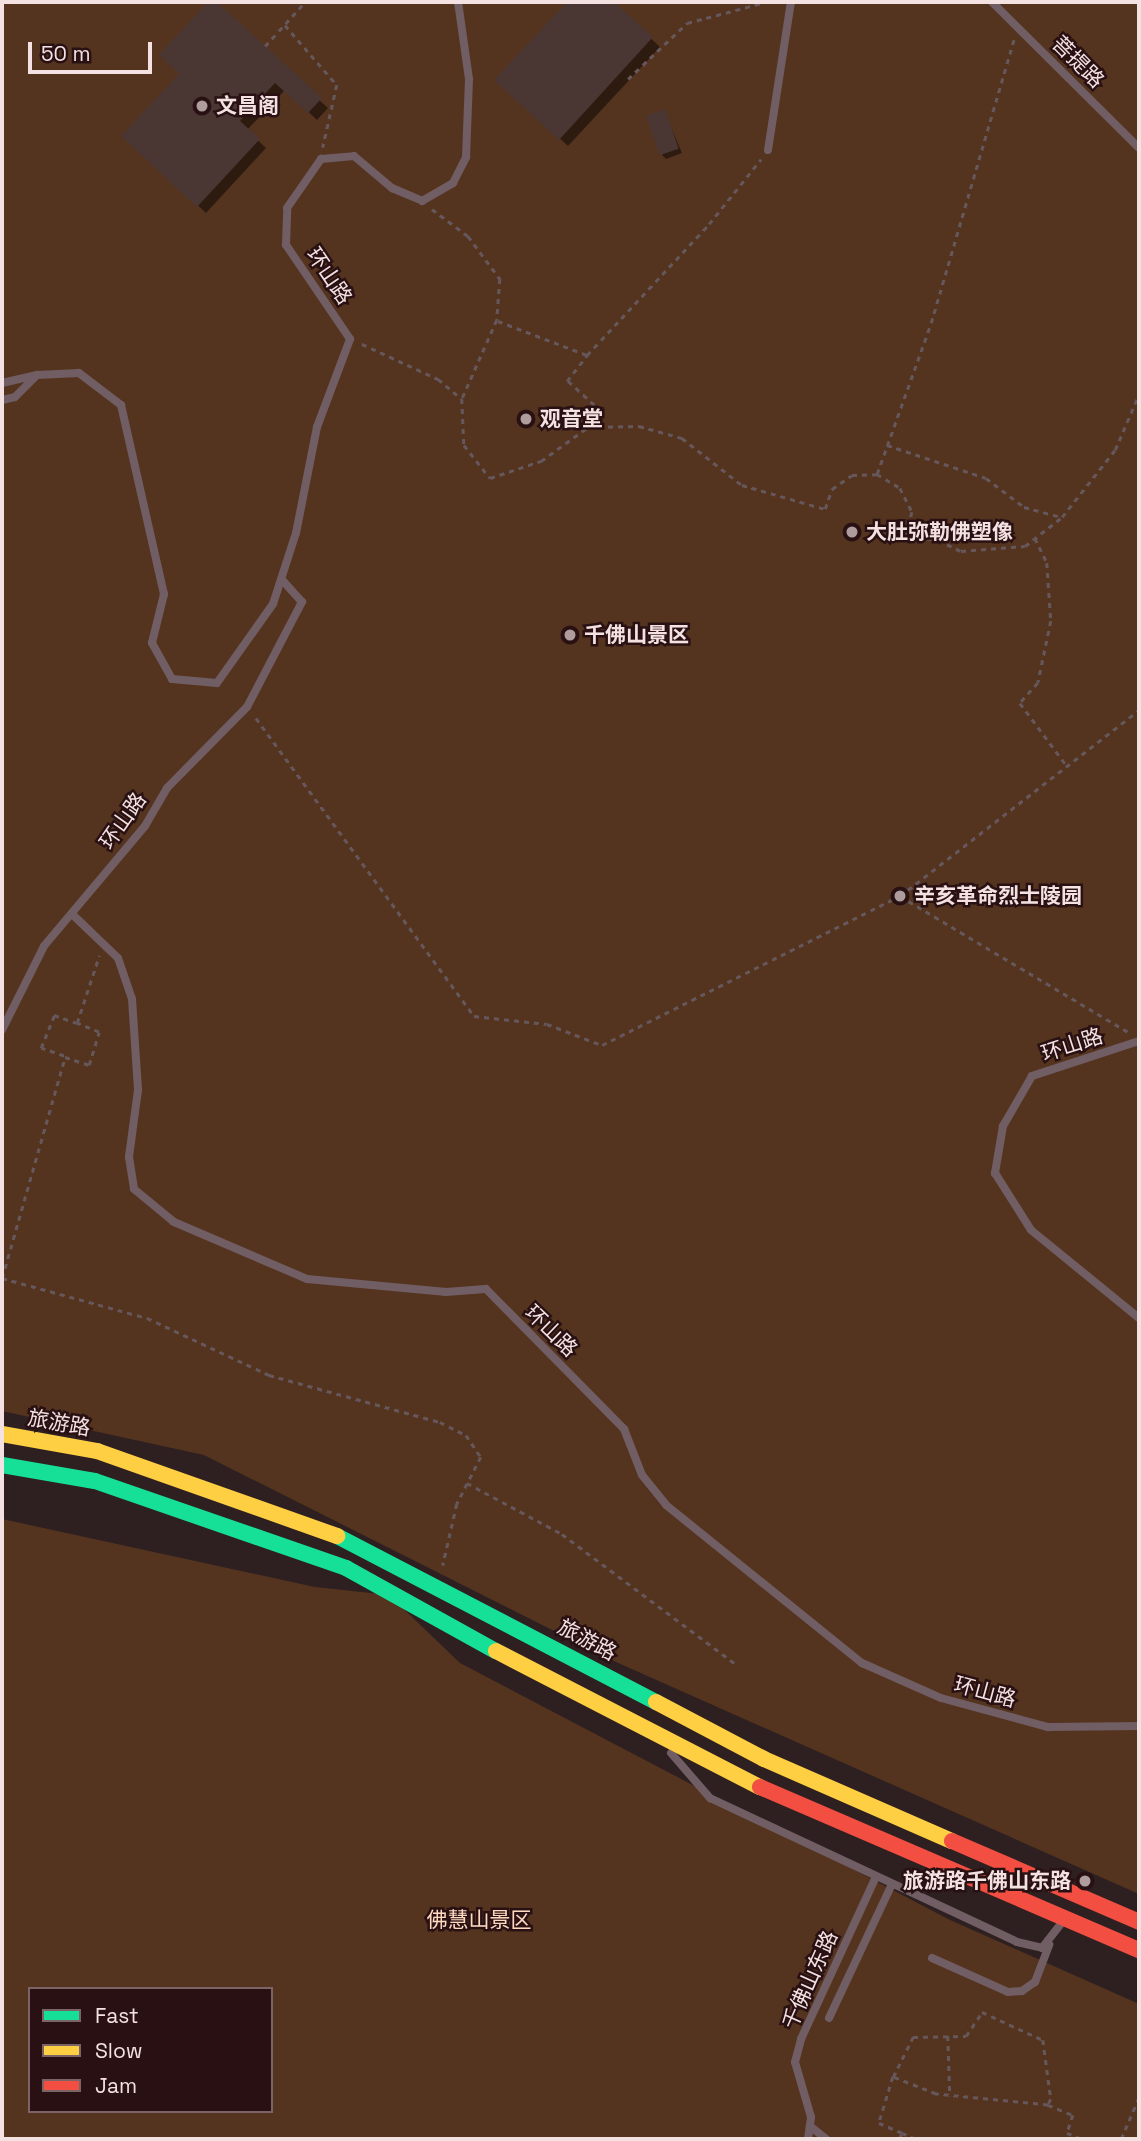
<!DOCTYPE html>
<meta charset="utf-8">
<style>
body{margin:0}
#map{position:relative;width:1141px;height:2141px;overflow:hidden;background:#2e2021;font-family:"Space Grotesk","Noto Sans SC",sans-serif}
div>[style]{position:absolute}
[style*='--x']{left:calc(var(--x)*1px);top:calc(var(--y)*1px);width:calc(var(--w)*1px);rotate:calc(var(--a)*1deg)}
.green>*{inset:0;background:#55341f}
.shadow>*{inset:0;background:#0007}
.building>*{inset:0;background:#4a3734;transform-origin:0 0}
.path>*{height:2.5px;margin-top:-1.25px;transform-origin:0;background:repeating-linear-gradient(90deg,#65575b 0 5px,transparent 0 10px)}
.lane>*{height:8px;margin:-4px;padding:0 4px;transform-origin:4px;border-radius:4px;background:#705e64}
.fast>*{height:16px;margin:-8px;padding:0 8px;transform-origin:8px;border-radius:8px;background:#16e098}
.slow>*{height:16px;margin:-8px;padding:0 8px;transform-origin:8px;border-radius:8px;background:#ffcf43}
.jam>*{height:16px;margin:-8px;padding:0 8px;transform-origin:8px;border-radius:8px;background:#f24e42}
.dots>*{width:19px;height:19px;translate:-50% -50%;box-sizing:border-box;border:4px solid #291113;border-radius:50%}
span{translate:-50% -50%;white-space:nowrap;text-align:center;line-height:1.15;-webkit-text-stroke:5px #291113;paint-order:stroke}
.street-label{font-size:21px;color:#f4e1e2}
.poi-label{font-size:21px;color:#f4e1e2;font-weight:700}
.left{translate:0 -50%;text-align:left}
.right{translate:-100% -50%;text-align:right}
.park-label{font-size:21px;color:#ffd8c0}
.frame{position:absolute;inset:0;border:4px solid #f4e1e2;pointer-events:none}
.legend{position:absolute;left:28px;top:1987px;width:245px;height:126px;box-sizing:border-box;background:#291113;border:2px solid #7a6466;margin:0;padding:9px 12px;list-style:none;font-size:21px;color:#f4e1e2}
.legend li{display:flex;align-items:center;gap:14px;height:35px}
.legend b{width:35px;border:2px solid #7a6466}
.scale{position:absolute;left:28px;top:42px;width:124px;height:32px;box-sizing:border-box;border:4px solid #f4e1e2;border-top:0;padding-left:9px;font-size:21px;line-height:24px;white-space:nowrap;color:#f4e1e2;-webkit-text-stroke:5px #291113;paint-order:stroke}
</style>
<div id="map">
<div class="green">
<i style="clip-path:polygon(2px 2px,1139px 2px,1139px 1894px,616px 1662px,204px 1455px,2px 1411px)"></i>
<i style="clip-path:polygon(evenodd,2px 1519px,315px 1587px,389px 1595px,460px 1663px,948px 1919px,1139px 2004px,1139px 2139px,2px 2139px,2px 1519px,30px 1989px,271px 1989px,271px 2111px,30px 2111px,30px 1989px)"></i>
</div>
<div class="shadow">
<i style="clip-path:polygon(210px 2px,328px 108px,317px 120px,285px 90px,247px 130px,266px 148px,206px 213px,132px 144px,181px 74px,161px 55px)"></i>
<i style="clip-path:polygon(569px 2px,612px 2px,660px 47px,568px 146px,497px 80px)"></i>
<i style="clip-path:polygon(664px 111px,682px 153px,666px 159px,662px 155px)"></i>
</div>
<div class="building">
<i style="clip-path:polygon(208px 2px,217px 2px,322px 98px,308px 113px,275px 83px,240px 121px,260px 139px,197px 207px,121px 136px,179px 74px,159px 55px)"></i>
<i style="clip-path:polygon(567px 2px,614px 2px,653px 37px,559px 140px,494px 80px)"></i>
<i style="left:665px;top:109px;width:42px;height:20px;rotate:71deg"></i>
</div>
<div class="path">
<i style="--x:285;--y:25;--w:79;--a:49.1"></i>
<i style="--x:337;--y:85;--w:64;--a:102.7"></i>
<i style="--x:265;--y:46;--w:59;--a:-47.7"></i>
<i style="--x:628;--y:79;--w:81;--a:-43.5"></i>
<i style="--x:687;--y:23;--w:82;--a:-14.9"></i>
<i style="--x:432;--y:209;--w:45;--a:36.9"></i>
<i style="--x:468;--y:236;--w:54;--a:53.3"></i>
<i style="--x:500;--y:279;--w:41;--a:94.2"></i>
<i style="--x:497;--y:320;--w:86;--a:113.9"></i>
<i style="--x:462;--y:399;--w:46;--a:87.5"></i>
<i style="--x:464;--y:445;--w:42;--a:51.8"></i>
<i style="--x:490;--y:478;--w:54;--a:-18.4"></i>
<i style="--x:541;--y:461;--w:58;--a:-35.9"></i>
<i style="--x:588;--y:427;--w:51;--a:-1.1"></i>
<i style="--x:639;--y:426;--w:45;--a:15.6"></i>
<i style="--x:682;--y:438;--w:76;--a:38.1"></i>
<i style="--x:742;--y:485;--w:86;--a:16.1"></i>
<i style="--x:825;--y:509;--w:21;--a:-71"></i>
<i style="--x:832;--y:489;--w:24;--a:-35"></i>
<i style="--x:852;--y:475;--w:25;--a:-2"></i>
<i style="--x:877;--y:474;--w:27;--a:31"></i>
<i style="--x:900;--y:488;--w:27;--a:63"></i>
<i style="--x:912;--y:512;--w:25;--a:102"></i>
<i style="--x:907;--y:536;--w:31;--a:7"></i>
<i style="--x:938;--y:540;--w:25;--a:26"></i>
<i style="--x:961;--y:551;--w:64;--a:-4.5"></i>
<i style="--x:1025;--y:546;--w:47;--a:-38.1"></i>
<i style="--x:498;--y:321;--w:95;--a:20.9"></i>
<i style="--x:362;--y:344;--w:84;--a:24.7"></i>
<i style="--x:438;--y:379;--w:31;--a:40"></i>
<i style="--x:588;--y:427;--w:23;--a:-75"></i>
<i style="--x:594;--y:405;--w:36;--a:-138"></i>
<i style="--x:567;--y:381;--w:33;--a:-52"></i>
<i style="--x:587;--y:355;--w:179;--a:-47"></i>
<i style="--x:709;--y:224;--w:83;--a:-51.3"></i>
<i style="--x:887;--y:445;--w:104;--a:18.4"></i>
<i style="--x:986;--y:478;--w:48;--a:37.3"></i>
<i style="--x:1024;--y:507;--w:39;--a:15"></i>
<i style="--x:1062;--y:517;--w:85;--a:-51.7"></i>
<i style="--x:1115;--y:450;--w:61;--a:-66.8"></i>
<i style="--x:877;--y:474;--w:160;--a:-70.3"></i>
<i style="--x:931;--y:323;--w:295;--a:-73.7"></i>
<i style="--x:1035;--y:538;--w:28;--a:64"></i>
<i style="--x:1047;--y:563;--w:58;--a:86.1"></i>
<i style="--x:1051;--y:621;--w:63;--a:101.8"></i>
<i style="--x:1038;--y:683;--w:27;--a:132"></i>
<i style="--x:1020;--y:703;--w:79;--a:53.3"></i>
<i style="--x:256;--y:718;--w:369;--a:53.8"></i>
<i style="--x:474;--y:1016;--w:73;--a:6.3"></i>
<i style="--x:547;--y:1024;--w:59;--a:20.9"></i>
<i style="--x:602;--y:1045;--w:333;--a:-26.6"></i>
<i style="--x:900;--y:896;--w:303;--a:-37.9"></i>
<i style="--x:900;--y:896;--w:265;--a:30.8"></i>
<i style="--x:64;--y:1056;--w:24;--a:-161"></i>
<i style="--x:41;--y:1048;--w:35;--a:-68"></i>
<i style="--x:54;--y:1015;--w:24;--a:19"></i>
<i style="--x:77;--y:1023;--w:71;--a:-71.8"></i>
<i style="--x:2;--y:1278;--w:150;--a:15.4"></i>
<i style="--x:147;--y:1318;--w:135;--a:25"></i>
<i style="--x:269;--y:1375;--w:177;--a:15.4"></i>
<i style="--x:440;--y:1422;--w:29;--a:27"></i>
<i style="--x:466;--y:1435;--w:27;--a:56"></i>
<i style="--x:481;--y:1457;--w:53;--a:117.1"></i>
<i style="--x:457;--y:1504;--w:63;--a:102.9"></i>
<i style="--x:2;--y:1278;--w:230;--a:-74.1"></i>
<i style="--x:65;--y:1057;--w:25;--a:18"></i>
<i style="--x:89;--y:1065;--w:34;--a:-73"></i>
<i style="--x:99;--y:1032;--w:24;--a:-158"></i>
<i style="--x:467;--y:1483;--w:108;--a:28.2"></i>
<i style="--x:562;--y:1534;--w:217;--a:36.8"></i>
<i style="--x:948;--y:2036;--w:60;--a:88.1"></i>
<i style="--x:893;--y:2077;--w:45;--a:-63.4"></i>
<i style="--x:913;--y:2037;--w:53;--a:-1.1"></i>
<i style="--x:966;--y:2036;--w:29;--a:-56"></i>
<i style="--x:982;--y:2012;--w:67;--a:24.7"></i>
<i style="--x:1043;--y:2040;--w:60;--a:82.3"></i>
<i style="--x:1051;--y:2099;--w:7;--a:117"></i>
<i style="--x:1048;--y:2105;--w:113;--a:-174.4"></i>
<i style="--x:936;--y:2094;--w:46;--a:-158.4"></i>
<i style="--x:893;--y:2077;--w:48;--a:106.9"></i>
<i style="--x:879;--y:2123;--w:25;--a:23"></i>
<i style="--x:1048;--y:2105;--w:27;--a:22"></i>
<i style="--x:1073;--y:2115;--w:19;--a:108"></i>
<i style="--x:1067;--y:2133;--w:16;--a:22"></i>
<i style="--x:899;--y:2139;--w:7;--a:-63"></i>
<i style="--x:902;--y:2133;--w:15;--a:23"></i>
<i style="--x:1121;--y:2139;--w:46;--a:-66.8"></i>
</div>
<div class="lane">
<i style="--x:992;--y:2;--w:207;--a:44.8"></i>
<i style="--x:768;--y:150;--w:150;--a:-81.2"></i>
<i style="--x:2;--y:383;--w:36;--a:-13"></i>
<i style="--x:37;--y:375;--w:42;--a:-2.7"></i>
<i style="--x:79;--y:373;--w:53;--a:37.3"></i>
<i style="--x:121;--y:405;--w:194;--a:77.2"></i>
<i style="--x:164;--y:594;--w:50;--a:103.8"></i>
<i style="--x:152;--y:643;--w:41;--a:60.9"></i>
<i style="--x:172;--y:679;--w:45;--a:5.1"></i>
<i style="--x:217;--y:683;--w:97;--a:-54.7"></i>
<i style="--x:273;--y:604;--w:75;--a:-72.1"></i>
<i style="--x:296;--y:533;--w:108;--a:-78.8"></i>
<i style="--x:317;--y:427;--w:94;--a:-69.4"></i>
<i style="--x:350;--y:339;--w:114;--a:-124.2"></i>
<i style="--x:286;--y:245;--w:37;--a:-88"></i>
<i style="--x:287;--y:208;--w:60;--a:-55.2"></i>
<i style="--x:321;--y:159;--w:33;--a:-5"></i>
<i style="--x:354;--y:156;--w:50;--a:40.1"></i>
<i style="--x:392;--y:188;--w:33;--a:23"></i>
<i style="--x:422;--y:201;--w:36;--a:-30"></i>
<i style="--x:453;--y:183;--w:29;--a:-63"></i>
<i style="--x:466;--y:157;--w:78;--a:-87.8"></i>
<i style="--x:469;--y:79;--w:78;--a:-98.1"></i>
<i style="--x:2;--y:400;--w:13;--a:-13"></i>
<i style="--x:15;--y:397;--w:28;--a:-45"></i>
<i style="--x:73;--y:915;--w:62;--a:43.7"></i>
<i style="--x:118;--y:958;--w:43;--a:71.1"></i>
<i style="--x:132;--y:999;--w:91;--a:86.2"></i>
<i style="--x:138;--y:1090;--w:68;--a:97.7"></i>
<i style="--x:129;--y:1157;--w:32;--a:81"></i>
<i style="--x:134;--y:1189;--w:52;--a:39.5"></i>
<i style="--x:174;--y:1222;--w:145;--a:23.2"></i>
<i style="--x:307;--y:1279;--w:140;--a:5.3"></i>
<i style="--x:446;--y:1292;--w:40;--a:-4.3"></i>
<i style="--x:486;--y:1289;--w:197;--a:45.4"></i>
<i style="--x:624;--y:1429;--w:49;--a:68.6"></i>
<i style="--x:642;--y:1475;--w:38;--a:51"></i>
<i style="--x:666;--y:1505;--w:252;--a:38.9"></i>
<i style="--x:862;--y:1663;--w:86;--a:23.9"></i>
<i style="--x:941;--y:1698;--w:111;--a:15.2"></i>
<i style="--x:1048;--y:1727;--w:91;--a:-0.6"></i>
<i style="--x:2;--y:1030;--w:94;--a:-63.4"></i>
<i style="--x:44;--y:946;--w:157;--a:-49.9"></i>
<i style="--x:145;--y:826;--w:44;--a:-59.9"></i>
<i style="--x:167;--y:788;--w:114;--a:-45.4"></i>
<i style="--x:247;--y:707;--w:119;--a:-62.4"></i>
<i style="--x:302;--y:602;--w:31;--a:-132"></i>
<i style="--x:1139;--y:1041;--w:113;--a:161.9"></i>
<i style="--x:1032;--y:1076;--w:58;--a:120.1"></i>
<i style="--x:1003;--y:1126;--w:48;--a:99.7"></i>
<i style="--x:995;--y:1173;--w:67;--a:57.7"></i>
<i style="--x:1031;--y:1230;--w:139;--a:39.2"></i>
<i style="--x:671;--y:1753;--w:60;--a:49.1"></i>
<i style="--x:710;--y:1798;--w:339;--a:25.1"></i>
<i style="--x:1017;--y:1942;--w:26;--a:13"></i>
<i style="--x:1042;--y:1948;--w:33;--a:-52"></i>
<i style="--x:932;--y:1958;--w:83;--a:24.1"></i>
<i style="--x:1008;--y:1992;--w:14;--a:-4"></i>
<i style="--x:1022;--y:1991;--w:16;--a:-35"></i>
<i style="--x:1035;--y:1982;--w:40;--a:-69"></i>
<i style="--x:829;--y:2018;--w:146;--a:-64.8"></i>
<i style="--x:810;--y:2126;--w:21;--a:39"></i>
<i style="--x:808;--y:2139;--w:22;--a:-82"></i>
<i style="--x:811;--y:2117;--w:57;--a:-106.2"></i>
<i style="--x:795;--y:2062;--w:24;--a:-75"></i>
<i style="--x:801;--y:2039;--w:176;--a:-65.2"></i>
</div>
<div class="fast">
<i style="--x:2;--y:1465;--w:94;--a:9.8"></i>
<i style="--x:95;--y:1481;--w:266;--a:19.1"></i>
<i style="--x:346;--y:1568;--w:171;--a:29"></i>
<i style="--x:337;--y:1536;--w:360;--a:27.5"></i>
</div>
<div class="slow">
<i style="--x:2;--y:1434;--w:97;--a:10.1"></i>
<i style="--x:97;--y:1451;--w:255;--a:19.5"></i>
<i style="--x:496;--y:1651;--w:297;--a:27.3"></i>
<i style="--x:656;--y:1702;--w:122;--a:27.8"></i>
<i style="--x:764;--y:1759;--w:205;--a:23.6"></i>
</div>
<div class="jam">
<i style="--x:760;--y:1787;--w:413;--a:23.3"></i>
<i style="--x:952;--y:1841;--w:204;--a:23.4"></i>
</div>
<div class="dots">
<i style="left:202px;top:106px;background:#af9d9e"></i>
<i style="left:526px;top:419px;background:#af9d9e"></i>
<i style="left:852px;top:532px;background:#af9d9e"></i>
<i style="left:570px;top:635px;background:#af9d9e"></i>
<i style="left:900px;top:896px;background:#af9d9e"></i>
<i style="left:1085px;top:1881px;background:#af9d9e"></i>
</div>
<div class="street-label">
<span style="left:1078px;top:62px;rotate:45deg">菩提路</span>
<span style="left:329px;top:276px;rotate:56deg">环山路</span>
<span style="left:123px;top:821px;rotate:-55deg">环山路</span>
<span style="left:1072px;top:1045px;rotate:-18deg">环山路</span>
<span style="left:551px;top:1331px;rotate:44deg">环山路</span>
<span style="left:59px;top:1423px;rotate:10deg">旅游路</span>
<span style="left:587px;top:1640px;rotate:28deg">旅游路</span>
<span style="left:985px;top:1692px;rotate:15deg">环山路</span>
<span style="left:810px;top:1980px;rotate:-66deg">千佛山东路</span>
</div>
<div class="poi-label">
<span class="left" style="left:216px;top:106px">文昌阁</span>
<span class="left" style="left:540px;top:419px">观音堂</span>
<span class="left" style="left:866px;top:532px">大肚弥勒佛塑像</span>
<span class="left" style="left:584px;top:635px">千佛山景区</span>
<span class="left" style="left:914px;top:896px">辛亥革命烈士陵园</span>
<span class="right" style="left:1071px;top:1881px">旅游路千佛山东路</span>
</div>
<div class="park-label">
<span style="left:479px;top:1920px">佛慧山景区</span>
</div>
<div class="frame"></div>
<ul class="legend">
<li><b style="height:9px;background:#16e098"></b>Fast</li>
<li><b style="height:9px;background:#ffcf43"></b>Slow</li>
<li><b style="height:9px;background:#f24e42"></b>Jam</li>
</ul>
<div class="scale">50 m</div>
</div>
